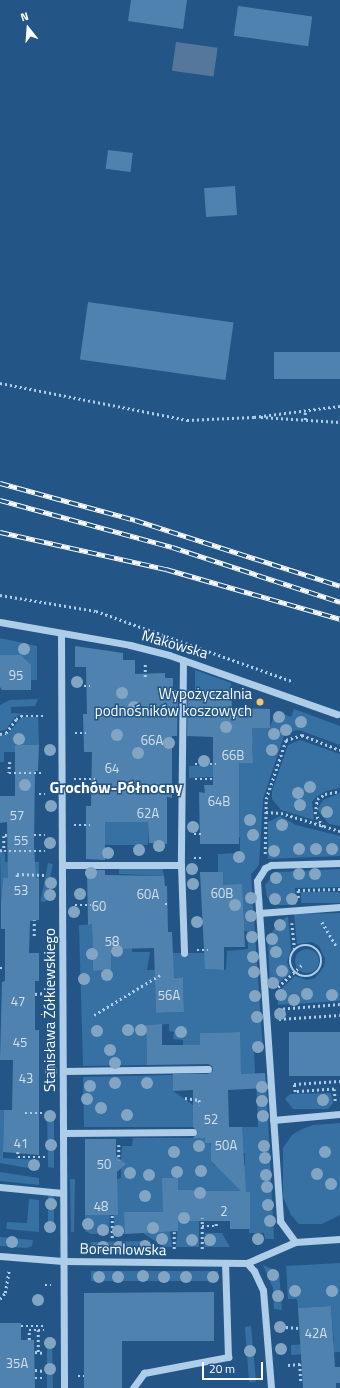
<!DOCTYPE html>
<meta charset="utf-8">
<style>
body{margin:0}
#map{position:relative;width:340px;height:1388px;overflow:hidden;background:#235686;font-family:"Titillium Web",sans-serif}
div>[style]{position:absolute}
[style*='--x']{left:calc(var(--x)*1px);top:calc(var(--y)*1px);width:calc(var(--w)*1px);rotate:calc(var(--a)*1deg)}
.green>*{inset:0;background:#3770a3;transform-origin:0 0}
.round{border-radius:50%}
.water>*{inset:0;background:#55789a;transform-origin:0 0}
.building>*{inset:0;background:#5082b0;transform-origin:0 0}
.path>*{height:2.5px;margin-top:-1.25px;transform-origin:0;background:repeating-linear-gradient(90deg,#adcde9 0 2px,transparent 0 5px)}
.path>.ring{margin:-1.25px;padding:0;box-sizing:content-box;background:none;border:2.5px solid #adcde9;border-radius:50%}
.minor>*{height:7px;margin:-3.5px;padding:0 3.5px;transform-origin:3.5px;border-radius:3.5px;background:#adcde9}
.rail>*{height:4.5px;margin-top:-2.25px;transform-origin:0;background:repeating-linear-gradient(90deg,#235686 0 9px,#fff 0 18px);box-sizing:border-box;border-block:1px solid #fff}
.trees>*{width:12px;height:12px;margin:-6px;border-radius:50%;background:#83a5c4}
.dots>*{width:11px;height:11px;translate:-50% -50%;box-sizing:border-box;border:2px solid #235686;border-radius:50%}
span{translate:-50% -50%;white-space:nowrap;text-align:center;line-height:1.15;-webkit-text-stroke:3px #235686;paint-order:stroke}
.number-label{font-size:13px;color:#d3e0eb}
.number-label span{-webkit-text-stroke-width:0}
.street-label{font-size:15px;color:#fff}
.poi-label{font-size:15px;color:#fff}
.right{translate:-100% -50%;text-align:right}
.neighbourhood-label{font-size:16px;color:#fff;font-weight:700}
.north{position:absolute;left:8px;top:8px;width:40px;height:40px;-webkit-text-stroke:3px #235686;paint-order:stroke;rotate:343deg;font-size:11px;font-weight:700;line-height:16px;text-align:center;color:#fff}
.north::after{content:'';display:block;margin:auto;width:14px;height:18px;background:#fff;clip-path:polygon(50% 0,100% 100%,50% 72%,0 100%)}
.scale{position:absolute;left:202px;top:1362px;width:61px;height:18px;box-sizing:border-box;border:2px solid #fff;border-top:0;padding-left:5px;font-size:12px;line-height:14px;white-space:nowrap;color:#fff;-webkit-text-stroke:3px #235686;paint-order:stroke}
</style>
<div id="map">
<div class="green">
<i style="clip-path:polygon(0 638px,37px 646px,37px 680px,31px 680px,31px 670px,25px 658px,0 655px)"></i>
<i style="clip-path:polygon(195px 670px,231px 683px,231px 690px,195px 690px)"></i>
<i style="clip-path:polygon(38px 699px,35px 706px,11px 707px,11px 713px,36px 714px,21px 714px,14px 718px,6px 730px,0 731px,0 705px,10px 700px)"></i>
<i style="clip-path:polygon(evenodd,294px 709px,340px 726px,340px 745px,299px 730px,288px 732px,284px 736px,263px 799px,259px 865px,251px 874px,263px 1051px,254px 1052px,255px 1074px,239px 1074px,240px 1032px,200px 1033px,200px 1045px,183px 1064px,183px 1040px,173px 1039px,174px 1032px,169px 1031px,169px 1024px,146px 1025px,147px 1065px,83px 1066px,79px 925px,97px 924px,92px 933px,93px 971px,111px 970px,111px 948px,132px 948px,132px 952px,150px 952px,147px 970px,172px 970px,169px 953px,208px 953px,205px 969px,226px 970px,227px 951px,248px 949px,247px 931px,238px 931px,242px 885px,223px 885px,218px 877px,218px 854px,240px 853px,240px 837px,222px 837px,239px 809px,236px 763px,253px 763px,253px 747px,248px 728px,270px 727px,276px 711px,291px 717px,294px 709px,183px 977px,184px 1012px,156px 1013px,155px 978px,183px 977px)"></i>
<i style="clip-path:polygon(22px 717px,38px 717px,39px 745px,15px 745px,15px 752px,4px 752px,4px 762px,0 762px,0 735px,7px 734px)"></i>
<i style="clip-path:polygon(300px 740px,340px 754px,340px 788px,326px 791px,316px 797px,312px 802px,314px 820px,281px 810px,272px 799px,272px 791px,288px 745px)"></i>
<i style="clip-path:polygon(216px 765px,216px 775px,212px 777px,189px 778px,189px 766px)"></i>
<i style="clip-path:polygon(340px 793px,340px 826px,329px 824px,317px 809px,323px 800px)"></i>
<i style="clip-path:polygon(280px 816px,296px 825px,340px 836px,340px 856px,268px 859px,268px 822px)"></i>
<i style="left:105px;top:821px;width:43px;height:24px"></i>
<i style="clip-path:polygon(0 852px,5px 853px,5px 862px,39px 862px,39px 878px,3px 878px,1px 902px)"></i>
<i style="left:48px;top:863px;width:5px;height:39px;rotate:11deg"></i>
<i style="clip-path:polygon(162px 867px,164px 876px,119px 874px,119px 869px)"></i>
<i style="clip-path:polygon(340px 869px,340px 887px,295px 888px,296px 905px,275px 905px,267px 897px,265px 885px,276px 872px)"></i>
<i style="left:340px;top:892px;width:11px;height:39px;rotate:90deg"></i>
<i style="clip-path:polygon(340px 913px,340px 1001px,278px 1005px,278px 992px,295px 976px,307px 980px,315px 978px,324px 967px,325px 959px,319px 946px,312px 942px,297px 944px,294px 914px)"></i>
<i style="clip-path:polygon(288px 916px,291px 949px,287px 962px,291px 973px,275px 986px,270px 987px,268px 937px,280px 922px)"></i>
<i class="round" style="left:295px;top:949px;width:24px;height:24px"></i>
<i style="clip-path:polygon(173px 1075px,173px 1091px,193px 1105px,193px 1127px,84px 1127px,83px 1077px)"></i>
<i style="clip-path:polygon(evenodd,256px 1081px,266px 1081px,274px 1239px,265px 1239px,264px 1233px,249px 1233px,250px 1193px,231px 1191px,206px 1190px,206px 1203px,199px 1204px,199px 1247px,176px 1247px,178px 1225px,169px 1225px,172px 1247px,165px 1247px,144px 1234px,144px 1212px,125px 1212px,125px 1234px,114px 1234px,114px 1215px,117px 1215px,117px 1179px,121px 1178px,121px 1168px,124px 1166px,121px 1160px,122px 1146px,132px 1146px,133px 1138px,205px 1138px,205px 1143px,210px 1143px,211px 1146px,211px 1161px,215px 1166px,245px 1166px,245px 1153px,242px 1153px,242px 1127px,258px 1127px,256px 1081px,163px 1178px,178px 1178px,178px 1207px,163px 1207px,163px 1178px)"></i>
<i style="clip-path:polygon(331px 1093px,333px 1103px,328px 1109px,293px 1109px,285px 1099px,290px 1094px)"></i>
<i style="clip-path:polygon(0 1110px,4px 1110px,3px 1158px,39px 1160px,39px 1170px,0 1163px)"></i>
<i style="clip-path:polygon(47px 1112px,54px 1112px,54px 1168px,48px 1167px)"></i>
<i style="clip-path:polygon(340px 1123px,340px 1215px,322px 1224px,299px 1224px,291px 1215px,283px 1197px,283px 1148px,292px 1135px,302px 1129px,313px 1125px)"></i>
<i style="clip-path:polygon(0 1172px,39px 1178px,39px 1185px,0 1181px)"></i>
<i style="clip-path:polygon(70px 1179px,75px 1179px,74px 1232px,71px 1232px)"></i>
<i style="left:48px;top:1196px;width:6px;height:36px"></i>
<i style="clip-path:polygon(29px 1199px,39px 1200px,39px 1232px,6px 1229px,7px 1222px,27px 1223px)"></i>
<i style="clip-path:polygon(85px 1215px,110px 1215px,109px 1234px,91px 1234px,85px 1231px)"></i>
<i style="clip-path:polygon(205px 1233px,222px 1233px,230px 1247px,204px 1247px)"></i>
<i style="clip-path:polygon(0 1237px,33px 1240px,32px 1246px,26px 1248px,0 1246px)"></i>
<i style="clip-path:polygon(145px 1241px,162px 1252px,90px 1252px,91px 1242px)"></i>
<i style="clip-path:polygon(340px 1263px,340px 1352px,291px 1355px,291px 1345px,334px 1343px,331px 1306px,298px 1308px,297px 1299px,288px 1299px,286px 1266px)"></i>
<i style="clip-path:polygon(263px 1265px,279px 1272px,282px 1310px,274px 1309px,273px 1288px)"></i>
<i style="left:91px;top:1271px;width:127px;height:10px"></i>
<i style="clip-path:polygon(251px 1326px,256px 1382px,249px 1382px,245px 1327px)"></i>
<i style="clip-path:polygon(47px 1337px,52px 1337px,53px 1388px,47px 1388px)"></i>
</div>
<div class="water">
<i style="left:176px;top:42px;width:42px;height:29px;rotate:8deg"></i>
</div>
<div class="building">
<i style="clip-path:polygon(131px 0,187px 0,183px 29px,128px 21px)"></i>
<i style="left:238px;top:6px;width:75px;height:30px;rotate:8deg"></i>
<i style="left:108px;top:150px;width:25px;height:19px;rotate:7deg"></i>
<i style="left:235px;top:186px;width:29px;height:31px;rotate:86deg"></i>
<i style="left:88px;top:302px;width:147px;height:58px;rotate:8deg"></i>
<i style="left:340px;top:352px;width:27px;height:66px;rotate:90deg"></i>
<i style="clip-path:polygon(75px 646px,123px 653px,123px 660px,135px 660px,135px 674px,165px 673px,165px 678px,173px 678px,173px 690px,178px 690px,177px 736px,172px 736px,172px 798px,167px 797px,167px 844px,149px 843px,148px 822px,105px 822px,105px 860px,86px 859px,86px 806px,91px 806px,92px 752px,84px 752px,83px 714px,87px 714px,86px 667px,75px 667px)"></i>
<i style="clip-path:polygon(0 655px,21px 655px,31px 665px,31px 690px,2px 690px,0 687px)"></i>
<i style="clip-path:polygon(188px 690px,231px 690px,232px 708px,270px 709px,270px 728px,252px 728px,253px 763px,239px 763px,239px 844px,200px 844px,199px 792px,205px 793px,204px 785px,213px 785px,213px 737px,187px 736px)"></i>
<i style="clip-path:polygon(15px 745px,39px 745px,38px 771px,35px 771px,34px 846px,36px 878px,39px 878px,39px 920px,30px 921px,29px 953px,39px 953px,39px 981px,35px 981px,35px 1030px,39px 1030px,39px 1155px,3px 1152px,4px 1110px,12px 1110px,13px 1060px,0 1060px,2px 982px,5px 981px,5px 929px,1px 929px,1px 902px,3px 878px,8px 878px,7px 822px,0 823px,0 796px,15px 796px)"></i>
<i style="clip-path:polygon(87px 870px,105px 870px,105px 875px,164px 876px,165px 886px,167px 886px,168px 932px,172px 932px,174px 978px,183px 977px,184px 1012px,156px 1013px,154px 948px,111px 949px,111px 970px,93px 971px,92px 924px,88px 925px)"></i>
<i style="clip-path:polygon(200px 872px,223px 872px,223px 885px,242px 884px,245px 947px,224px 947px,224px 970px,205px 969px)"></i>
<i style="clip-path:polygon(162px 1024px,162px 1045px,200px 1045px,200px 1033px,240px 1032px,241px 1074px,265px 1073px,266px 1088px,228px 1090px,229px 1127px,242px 1127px,246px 1192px,250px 1192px,250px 1229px,230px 1229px,230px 1221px,178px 1221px,178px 1231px,125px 1234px,124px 1212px,163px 1212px,162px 1178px,178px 1178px,178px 1190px,241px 1191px,211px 1161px,211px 1143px,205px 1143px,205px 1138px,193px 1138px,198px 1132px,193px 1127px,193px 1090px,173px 1091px,173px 1074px,208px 1074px,213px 1071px,212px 1066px,208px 1064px,147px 1065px,146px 1025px)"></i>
<i style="left:340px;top:1032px;width:44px;height:51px;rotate:90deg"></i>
<i style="clip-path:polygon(85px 1139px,116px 1139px,116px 1156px,126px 1164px,117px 1172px,118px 1215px,85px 1215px)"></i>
<i style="clip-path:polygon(214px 1292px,214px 1341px,122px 1341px,122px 1388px,84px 1388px,84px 1293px)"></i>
<i style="clip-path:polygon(331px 1306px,335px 1367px,340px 1367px,340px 1383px,336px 1383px,336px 1388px,303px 1388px,298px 1308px)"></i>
<i style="clip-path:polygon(0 1323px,21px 1323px,21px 1340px,34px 1340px,35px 1388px,0 1388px)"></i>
</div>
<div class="path">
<i style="--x:0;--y:383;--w:191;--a:11.2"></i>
<i style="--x:187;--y:420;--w:67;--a:-2.6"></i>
<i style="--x:254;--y:417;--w:87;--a:-7.3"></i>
<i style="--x:261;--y:417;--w:79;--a:3.6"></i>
<i style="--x:305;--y:420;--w:10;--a:-90"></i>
<i style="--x:0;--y:595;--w:97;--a:9.5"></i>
<i style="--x:96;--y:611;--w:210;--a:19.7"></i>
<i style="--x:145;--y:677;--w:15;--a:-90"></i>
<i style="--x:74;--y:686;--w:16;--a:0"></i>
<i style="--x:75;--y:733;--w:11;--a:0"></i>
<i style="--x:0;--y:734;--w:6;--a:-9"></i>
<i style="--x:6;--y:733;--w:17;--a:-54"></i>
<i style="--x:16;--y:719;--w:6;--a:-31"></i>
<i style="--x:21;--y:716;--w:22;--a:0"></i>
<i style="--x:10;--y:762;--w:11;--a:95"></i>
<i style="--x:9;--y:773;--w:35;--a:0"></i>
<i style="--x:195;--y:764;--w:21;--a:0"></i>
<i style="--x:74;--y:779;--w:21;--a:0"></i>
<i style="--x:195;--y:779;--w:17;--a:0"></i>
<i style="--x:39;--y:794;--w:6;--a:0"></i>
<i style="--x:266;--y:812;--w:15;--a:4"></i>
<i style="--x:281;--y:813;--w:62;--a:17"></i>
<i style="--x:74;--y:825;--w:16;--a:0"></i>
<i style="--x:323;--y:827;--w:15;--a:-122"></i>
<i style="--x:315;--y:814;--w:15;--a:-82"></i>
<i style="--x:317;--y:799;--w:9;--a:-32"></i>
<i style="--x:325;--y:794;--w:15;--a:-11"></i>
<i style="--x:194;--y:834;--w:9;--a:0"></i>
<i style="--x:7;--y:835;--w:3;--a:162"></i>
<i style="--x:4;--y:836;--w:15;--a:90"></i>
<i style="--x:4;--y:851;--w:41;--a:0"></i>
<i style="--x:34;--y:835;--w:11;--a:0"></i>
<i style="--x:0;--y:850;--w:4;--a:14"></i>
<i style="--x:265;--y:854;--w:55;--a:-89"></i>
<i style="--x:266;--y:799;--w:62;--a:-71.3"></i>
<i style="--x:286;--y:740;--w:17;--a:-17"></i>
<i style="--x:302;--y:735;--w:41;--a:21.5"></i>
<i style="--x:194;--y:858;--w:9;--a:0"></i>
<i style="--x:17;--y:877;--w:3;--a:-90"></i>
<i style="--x:17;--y:874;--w:28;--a:2"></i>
<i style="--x:298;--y:898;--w:8;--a:-90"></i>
<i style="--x:298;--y:890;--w:42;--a:-1.4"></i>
<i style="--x:165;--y:904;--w:5;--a:0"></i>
<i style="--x:75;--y:905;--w:16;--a:0"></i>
<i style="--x:322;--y:922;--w:29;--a:59"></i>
<i style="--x:292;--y:923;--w:27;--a:84"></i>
<i style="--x:34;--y:936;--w:16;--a:-90"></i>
<i class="ring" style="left:290px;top:945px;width:29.5px;height:29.5px"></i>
<i style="--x:197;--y:950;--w:11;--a:0"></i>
<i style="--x:0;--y:968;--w:5;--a:0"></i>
<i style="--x:278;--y:987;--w:35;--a:-43"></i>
<i style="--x:35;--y:994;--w:10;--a:-6"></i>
<i style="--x:278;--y:1009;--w:62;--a:-4.6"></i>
<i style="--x:94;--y:1015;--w:77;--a:-31.2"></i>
<i style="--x:279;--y:1019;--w:61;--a:-3.8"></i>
<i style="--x:185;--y:1098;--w:14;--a:8"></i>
<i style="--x:199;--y:1100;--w:5;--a:68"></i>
<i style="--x:335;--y:1101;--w:12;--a:-95"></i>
<i style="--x:334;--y:1089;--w:39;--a:176"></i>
<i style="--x:295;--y:1092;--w:8;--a:-97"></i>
<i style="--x:294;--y:1084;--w:46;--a:-3.7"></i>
<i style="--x:25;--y:1113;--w:20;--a:0"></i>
<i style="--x:119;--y:1145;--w:15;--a:90"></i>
<i style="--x:18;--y:1152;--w:5;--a:90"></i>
<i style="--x:18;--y:1157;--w:27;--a:0"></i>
<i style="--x:202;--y:1226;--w:14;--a:0"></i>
<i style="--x:216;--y:1226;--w:4;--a:-90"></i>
<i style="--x:112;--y:1238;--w:23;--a:-90"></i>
<i style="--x:174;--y:1249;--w:17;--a:-90"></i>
<i style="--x:202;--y:1249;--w:31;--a:-90"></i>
<i style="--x:45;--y:1285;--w:6;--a:0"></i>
<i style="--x:0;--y:1299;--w:8;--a:-50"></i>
<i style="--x:5;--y:1293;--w:22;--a:-80"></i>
<i style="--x:21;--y:1326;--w:24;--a:0"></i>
<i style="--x:286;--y:1327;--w:13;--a:4"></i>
<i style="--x:29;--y:1340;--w:10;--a:-90"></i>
<i style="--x:29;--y:1330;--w:9;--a:0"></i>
<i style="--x:35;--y:1352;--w:9;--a:6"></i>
<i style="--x:38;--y:1352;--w:22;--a:-90"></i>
<i style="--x:38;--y:1330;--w:6;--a:0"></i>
<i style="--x:288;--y:1365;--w:12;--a:-5"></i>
<i style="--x:300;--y:1364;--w:17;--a:87"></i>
<i style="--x:35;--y:1370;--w:9;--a:6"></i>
<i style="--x:78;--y:1376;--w:6;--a:0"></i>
<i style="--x:35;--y:1378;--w:9;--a:0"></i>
</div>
<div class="minor">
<i style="--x:0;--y:622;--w:132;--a:10"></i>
<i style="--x:130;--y:645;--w:40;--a:14.4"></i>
<i style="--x:169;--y:655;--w:178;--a:19.4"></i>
<i style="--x:61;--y:633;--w:755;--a:89.77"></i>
<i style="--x:183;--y:660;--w:205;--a:90.6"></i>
<i style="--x:181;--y:865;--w:88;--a:88"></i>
<i style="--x:340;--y:863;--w:69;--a:178.3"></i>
<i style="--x:271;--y:865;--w:7;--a:153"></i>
<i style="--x:265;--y:868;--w:15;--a:122"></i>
<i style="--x:257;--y:881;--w:341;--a:86.1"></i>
<i style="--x:280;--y:1221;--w:26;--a:54"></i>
<i style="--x:295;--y:1242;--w:45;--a:-3.8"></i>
<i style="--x:62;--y:865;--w:119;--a:0"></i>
<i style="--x:259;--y:913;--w:81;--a:-4.2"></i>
<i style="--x:63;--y:1071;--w:145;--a:-0.8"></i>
<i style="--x:273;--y:1120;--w:67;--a:-5.1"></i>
<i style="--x:63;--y:1133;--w:130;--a:-0.4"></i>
<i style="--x:0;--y:1187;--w:63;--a:5.4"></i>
<i style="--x:0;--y:1256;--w:63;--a:4.5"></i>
<i style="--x:63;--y:1261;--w:184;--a:0.6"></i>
<i style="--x:247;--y:1263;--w:52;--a:-23.6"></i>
<i style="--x:247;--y:1263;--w:11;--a:49"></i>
<i style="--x:254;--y:1271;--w:21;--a:65"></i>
<i style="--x:263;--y:1290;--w:98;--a:85.3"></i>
<i style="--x:133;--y:1388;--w:19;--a:-54"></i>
<i style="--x:144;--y:1373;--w:86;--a:-10.8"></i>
<i style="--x:228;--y:1357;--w:94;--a:-91.8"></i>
</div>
<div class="rail">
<i style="--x:0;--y:483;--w:140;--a:15.3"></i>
<i style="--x:135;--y:520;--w:215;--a:17.8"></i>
<i style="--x:0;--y:500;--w:178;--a:15.3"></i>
<i style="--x:172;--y:547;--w:177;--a:18.1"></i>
<i style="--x:0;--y:532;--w:170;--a:12.6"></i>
<i style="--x:166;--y:569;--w:181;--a:16"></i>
</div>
<div class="trees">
<i style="left:24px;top:649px"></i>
<i style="left:77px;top:682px"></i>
<i style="left:122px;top:693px"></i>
<i style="left:134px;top:707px"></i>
<i style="left:279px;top:717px"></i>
<i style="left:301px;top:722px"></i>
<i style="left:226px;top:727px"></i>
<i style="left:286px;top:730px"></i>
<i style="left:274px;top:734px"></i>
<i style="left:117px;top:735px"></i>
<i style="left:19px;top:739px"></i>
<i style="left:169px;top:743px"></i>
<i style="left:50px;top:750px"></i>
<i style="left:272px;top:750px"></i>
<i style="left:138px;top:753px"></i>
<i style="left:204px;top:761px"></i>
<i style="left:25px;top:785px"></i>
<i style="left:310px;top:787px"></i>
<i style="left:298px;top:793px"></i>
<i style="left:300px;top:805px"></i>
<i style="left:51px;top:806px"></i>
<i style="left:327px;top:812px"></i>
<i style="left:250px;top:820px"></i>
<i style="left:282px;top:825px"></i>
<i style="left:193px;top:827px"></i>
<i style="left:253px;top:835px"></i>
<i style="left:50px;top:843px"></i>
<i style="left:159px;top:846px"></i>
<i style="left:299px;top:849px"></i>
<i style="left:316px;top:849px"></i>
<i style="left:332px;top:849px"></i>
<i style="left:139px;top:850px"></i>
<i style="left:274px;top:851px"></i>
<i style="left:108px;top:853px"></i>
<i style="left:239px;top:857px"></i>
<i style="left:192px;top:869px"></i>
<i style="left:91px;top:873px"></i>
<i style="left:299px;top:874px"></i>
<i style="left:315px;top:874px"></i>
<i style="left:276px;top:878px"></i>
<i style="left:51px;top:883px"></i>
<i style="left:193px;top:884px"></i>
<i style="left:80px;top:894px"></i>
<i style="left:50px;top:895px"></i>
<i style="left:251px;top:898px"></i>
<i style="left:275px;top:899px"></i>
<i style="left:292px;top:899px"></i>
<i style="left:235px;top:905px"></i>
<i style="left:74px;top:912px"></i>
<i style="left:251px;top:916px"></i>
<i style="left:197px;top:922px"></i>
<i style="left:280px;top:925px"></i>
<i style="left:252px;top:937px"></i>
<i style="left:272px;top:939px"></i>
<i style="left:117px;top:951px"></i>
<i style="left:276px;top:952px"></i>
<i style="left:92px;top:954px"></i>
<i style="left:253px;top:957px"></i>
<i style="left:282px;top:971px"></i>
<i style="left:254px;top:972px"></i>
<i style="left:107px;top:975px"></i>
<i style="left:84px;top:979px"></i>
<i style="left:273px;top:983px"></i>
<i style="left:307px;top:994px"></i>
<i style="left:281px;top:995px"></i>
<i style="left:332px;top:995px"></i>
<i style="left:255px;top:996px"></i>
<i style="left:294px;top:1000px"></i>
<i style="left:280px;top:1014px"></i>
<i style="left:257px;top:1017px"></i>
<i style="left:128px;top:1030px"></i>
<i style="left:141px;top:1030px"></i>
<i style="left:97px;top:1031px"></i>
<i style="left:181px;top:1032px"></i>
<i style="left:258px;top:1047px"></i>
<i style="left:110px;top:1050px"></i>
<i style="left:115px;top:1063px"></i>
<i style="left:51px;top:1071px"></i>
<i style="left:115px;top:1083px"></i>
<i style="left:147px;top:1083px"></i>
<i style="left:90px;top:1086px"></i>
<i style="left:262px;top:1087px"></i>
<i style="left:87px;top:1099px"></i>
<i style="left:323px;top:1100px"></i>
<i style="left:262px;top:1101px"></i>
<i style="left:101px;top:1108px"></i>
<i style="left:127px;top:1115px"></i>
<i style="left:50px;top:1116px"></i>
<i style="left:263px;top:1116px"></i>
<i style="left:51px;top:1145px"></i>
<i style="left:199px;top:1146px"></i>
<i style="left:264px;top:1146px"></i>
<i style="left:174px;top:1152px"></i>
<i style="left:325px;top:1152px"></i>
<i style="left:265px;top:1158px"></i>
<i style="left:34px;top:1165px"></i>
<i style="left:201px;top:1171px"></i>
<i style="left:177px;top:1172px"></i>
<i style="left:130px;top:1173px"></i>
<i style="left:317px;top:1174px"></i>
<i style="left:149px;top:1175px"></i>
<i style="left:266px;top:1175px"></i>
<i style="left:331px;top:1184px"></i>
<i style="left:267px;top:1187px"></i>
<i style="left:200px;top:1193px"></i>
<i style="left:145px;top:1196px"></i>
<i style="left:51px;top:1204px"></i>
<i style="left:268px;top:1205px"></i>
<i style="left:184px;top:1218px"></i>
<i style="left:270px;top:1221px"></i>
<i style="left:88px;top:1224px"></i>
<i style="left:50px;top:1227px"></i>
<i style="left:153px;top:1228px"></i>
<i style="left:103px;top:1230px"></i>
<i style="left:118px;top:1231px"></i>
<i style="left:162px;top:1239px"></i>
<i style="left:258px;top:1239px"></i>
<i style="left:192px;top:1240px"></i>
<i style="left:210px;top:1240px"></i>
<i style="left:12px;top:1242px"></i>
<i style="left:145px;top:1246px"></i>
<i style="left:103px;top:1247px"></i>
<i style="left:119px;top:1247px"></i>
<i style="left:273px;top:1275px"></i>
<i style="left:143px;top:1276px"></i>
<i style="left:99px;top:1277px"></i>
<i style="left:118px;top:1277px"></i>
<i style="left:164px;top:1277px"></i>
<i style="left:186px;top:1277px"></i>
<i style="left:213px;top:1277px"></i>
<i style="left:295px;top:1291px"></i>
<i style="left:332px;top:1291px"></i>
<i style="left:278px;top:1296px"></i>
<i style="left:38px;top:1300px"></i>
<i style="left:280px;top:1327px"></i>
<i style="left:50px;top:1343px"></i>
<i style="left:281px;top:1349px"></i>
<i style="left:250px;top:1351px"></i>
<i style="left:50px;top:1369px"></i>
</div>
<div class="dots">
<i style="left:260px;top:702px;background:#f4c470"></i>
</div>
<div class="number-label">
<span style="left:16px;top:675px">95</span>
<span style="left:152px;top:740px">66A</span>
<span style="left:233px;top:755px">66B</span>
<span style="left:112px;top:768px">64</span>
<span style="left:219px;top:801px">64B</span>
<span style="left:148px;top:813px">62A</span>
<span style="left:17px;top:815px">57</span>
<span style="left:21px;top:840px">55</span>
<span style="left:21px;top:890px">53</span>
<span style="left:222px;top:893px">60B</span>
<span style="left:148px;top:894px">60A</span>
<span style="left:99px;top:906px">60</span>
<span style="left:112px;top:941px">58</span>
<span style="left:169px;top:995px">56A</span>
<span style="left:18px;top:1001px">47</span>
<span style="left:20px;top:1042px">45</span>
<span style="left:26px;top:1078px">43</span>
<span style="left:211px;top:1119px">52</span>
<span style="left:21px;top:1143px">41</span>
<span style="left:226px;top:1145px">50A</span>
<span style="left:104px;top:1164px">50</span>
<span style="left:101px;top:1206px">48</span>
<span style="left:224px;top:1211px">2</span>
<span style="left:316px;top:1333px">42A</span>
<span style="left:17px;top:1363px">35A</span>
</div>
<div class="street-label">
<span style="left:175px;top:644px;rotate:16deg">Makowska</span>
<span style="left:50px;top:1010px;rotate:-90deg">Stanisława Żółkiewskiego</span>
<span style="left:123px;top:1249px;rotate:1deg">Boremlowska</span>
</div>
<div class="poi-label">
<span class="right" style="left:252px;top:702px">Wypożyczalnia<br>podnośników koszowych</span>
</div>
<div class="neighbourhood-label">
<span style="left:116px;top:787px">Grochów-Północny</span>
</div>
<div class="north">N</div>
<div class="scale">20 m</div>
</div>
